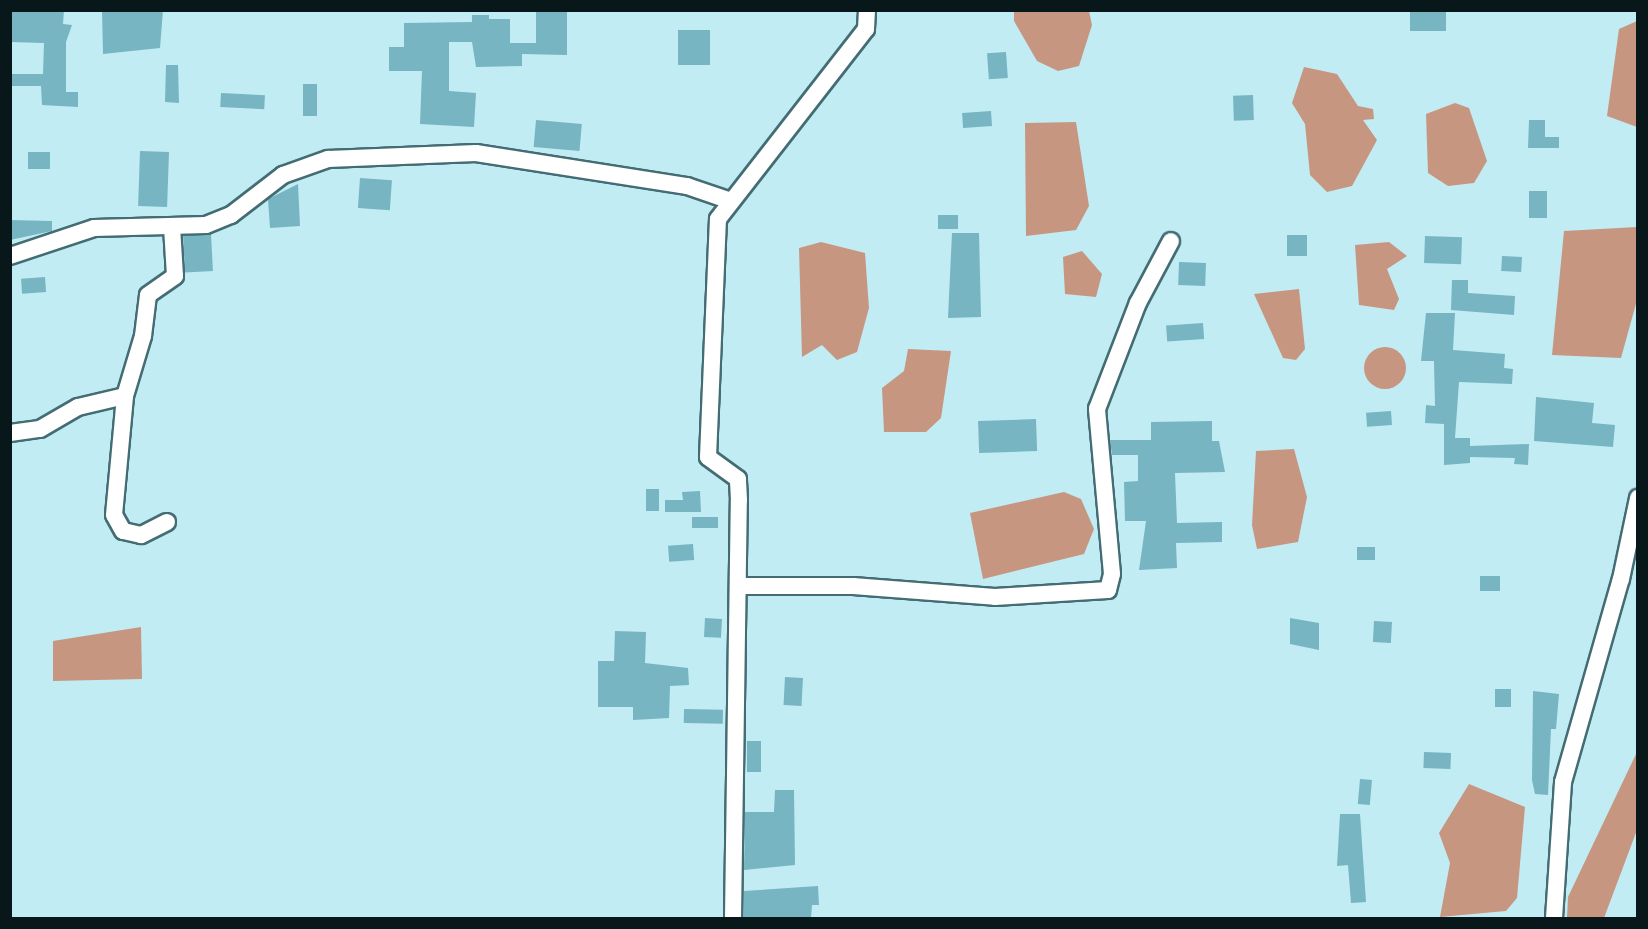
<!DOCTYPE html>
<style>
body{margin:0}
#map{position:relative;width:1648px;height:929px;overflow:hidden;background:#c1ecf4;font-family:Jost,sans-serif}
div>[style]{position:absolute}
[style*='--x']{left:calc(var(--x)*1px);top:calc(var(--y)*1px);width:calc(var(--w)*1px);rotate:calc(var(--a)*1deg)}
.water>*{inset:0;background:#c79680}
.round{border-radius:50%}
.building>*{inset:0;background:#76b5c1;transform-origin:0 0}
.roads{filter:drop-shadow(2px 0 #446c73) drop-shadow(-2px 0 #446c73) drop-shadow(0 2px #446c73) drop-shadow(0 -2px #446c73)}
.minor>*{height:16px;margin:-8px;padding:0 8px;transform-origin:8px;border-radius:8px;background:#fff}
span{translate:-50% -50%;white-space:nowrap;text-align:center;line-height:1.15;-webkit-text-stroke:5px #d5f8fe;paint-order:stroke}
.frame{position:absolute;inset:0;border:12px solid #07171a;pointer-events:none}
</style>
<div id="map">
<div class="water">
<i style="clip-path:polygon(1014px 11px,1089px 11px,1092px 25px,1079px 66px,1058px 71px,1037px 61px,1014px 21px)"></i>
<i style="clip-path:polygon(1637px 21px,1637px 127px,1607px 116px,1619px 29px)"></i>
<i style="clip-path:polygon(1304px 67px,1337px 74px,1358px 106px,1373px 109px,1374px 119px,1363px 120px,1377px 140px,1352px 186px,1327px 192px,1310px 175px,1305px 124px,1292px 103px)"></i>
<i style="clip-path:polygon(1455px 103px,1469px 108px,1487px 161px,1474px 183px,1448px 186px,1428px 173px,1426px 114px)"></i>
<i style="clip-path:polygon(1076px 122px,1089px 206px,1076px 230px,1026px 236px,1025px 123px)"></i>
<i style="clip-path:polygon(1637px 227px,1637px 300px,1621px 358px,1552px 355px,1564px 231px)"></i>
<i style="clip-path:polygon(821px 242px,865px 253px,869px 308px,857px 352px,837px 360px,822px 345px,802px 357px,799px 248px)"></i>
<i style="clip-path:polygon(1389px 242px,1407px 256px,1387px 269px,1399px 299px,1394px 310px,1359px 305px,1355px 245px)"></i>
<i style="clip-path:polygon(1082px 251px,1102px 274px,1096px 297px,1065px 294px,1063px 257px)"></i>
<i style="clip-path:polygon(1299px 289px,1305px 349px,1296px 360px,1283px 358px,1254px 294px)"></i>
<i class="round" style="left:1364px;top:347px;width:42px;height:42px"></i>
<i style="clip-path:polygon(908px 349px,951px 351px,941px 418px,926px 432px,884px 432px,882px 388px,904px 371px)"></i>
<i style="clip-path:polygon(1294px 449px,1307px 497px,1298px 542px,1257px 549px,1252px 525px,1256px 451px)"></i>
<i style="clip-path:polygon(1064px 492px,1081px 499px,1094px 529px,1084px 554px,983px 579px,970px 513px)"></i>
<i style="clip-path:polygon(141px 627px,142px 679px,53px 681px,53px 641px)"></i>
<i style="clip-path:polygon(1637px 752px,1637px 830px,1604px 918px,1567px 918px,1568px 897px)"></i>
<i style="clip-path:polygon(1469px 784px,1525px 807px,1517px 898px,1506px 911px,1440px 917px,1450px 863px,1439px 833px)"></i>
</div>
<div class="building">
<i style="clip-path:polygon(10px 10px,64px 10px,63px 24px,72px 25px,66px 42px,66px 92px,78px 92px,78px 107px,42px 105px,41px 86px,10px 86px,10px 74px,43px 74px,44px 43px,10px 42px)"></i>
<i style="clip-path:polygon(102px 10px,163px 10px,160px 48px,103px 54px)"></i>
<i style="clip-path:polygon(536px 10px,567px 10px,567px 55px,522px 54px,522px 66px,476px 67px,472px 42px,449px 42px,449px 91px,476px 93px,474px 127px,420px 124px,422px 71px,389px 71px,389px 47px,404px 47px,404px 23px,472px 22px,472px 15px,489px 15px,489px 19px,510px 19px,510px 43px,536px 43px)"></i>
<i style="left:1410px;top:10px;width:36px;height:21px"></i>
<i style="left:678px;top:30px;width:32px;height:35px"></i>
<i style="left:1006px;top:52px;width:26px;height:19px;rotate:86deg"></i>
<i style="clip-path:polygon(166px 65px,178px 65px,179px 103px,165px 102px)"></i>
<i style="left:303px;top:84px;width:14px;height:32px"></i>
<i style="left:221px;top:93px;width:44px;height:14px;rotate:3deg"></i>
<i style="left:1253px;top:95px;width:25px;height:20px;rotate:88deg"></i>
<i style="left:991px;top:111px;width:15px;height:29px;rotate:86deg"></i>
<i style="left:536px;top:120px;width:46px;height:27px;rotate:5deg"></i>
<i style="clip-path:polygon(1529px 120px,1545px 120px,1545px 137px,1559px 137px,1559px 148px,1528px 148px)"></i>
<i style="left:28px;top:152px;width:22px;height:17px"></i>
<i style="left:169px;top:152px;width:55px;height:29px;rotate:92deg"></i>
<i style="left:360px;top:178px;width:32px;height:30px;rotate:4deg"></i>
<i style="clip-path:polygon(298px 184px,300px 226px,270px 228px,268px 199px)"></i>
<i style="left:1529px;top:191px;width:18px;height:27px"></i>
<i style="left:958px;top:215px;width:14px;height:20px;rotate:90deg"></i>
<i style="clip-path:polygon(10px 220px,52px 221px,52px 231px,10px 240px)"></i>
<i style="clip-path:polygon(952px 233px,979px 233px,981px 317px,948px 318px)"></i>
<i style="left:211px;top:234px;width:37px;height:28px;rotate:87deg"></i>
<i style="left:1287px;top:235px;width:20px;height:21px"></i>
<i style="left:1425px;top:236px;width:37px;height:27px;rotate:2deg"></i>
<i style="left:1502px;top:256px;width:20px;height:15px;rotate:3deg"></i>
<i style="left:1179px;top:262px;width:27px;height:23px;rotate:2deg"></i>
<i style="left:45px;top:277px;width:15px;height:24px;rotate:86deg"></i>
<i style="clip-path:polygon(1452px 280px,1468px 280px,1468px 293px,1515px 296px,1514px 315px,1451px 310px)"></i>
<i style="clip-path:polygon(1426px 313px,1455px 313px,1453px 350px,1505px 354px,1504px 368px,1513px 369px,1512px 384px,1459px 382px,1455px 438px,1470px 438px,1470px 446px,1529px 444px,1528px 465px,1514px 464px,1515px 458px,1470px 457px,1470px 463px,1444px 465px,1444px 424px,1425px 423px,1426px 405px,1435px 406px,1434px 361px,1421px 361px)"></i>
<i style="left:1203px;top:323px;width:16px;height:37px;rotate:86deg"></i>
<i style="clip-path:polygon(1536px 397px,1594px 403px,1592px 423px,1615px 425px,1613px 447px,1534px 441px)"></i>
<i style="left:1391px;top:411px;width:14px;height:25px;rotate:86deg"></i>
<i style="left:1036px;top:419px;width:32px;height:58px;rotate:88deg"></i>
<i style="clip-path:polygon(1212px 421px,1212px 441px,1219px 441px,1225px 472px,1175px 473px,1177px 523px,1222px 522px,1222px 542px,1176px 543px,1177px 568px,1139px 570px,1146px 521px,1125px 521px,1124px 482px,1138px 481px,1138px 455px,1112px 455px,1110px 440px,1151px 440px,1151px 422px)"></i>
<i style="left:646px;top:489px;width:13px;height:22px"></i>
<i style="clip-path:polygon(700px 491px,701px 512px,665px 512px,665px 500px,683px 500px,682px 492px)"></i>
<i style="left:692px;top:517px;width:26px;height:11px"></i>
<i style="left:693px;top:544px;width:16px;height:25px;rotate:86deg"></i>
<i style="left:1357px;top:547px;width:18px;height:13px"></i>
<i style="left:1480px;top:576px;width:20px;height:15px"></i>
<i style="left:705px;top:618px;width:17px;height:19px;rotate:3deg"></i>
<i style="clip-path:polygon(1290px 618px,1319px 623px,1319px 650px,1290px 644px)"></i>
<i style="left:1374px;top:621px;width:18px;height:21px;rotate:3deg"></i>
<i style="clip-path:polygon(615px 631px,646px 632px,645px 663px,688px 668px,689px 685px,670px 686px,669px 718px,633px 720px,633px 707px,598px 707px,598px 661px,614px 661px)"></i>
<i style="left:785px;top:677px;width:18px;height:28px;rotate:3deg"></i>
<i style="left:1495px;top:689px;width:16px;height:18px"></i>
<i style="clip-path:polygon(1533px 691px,1559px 694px,1556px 729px,1551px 729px,1548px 795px,1535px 794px,1532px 780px)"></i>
<i style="left:684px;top:709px;width:39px;height:14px;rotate:1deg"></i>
<i style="left:761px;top:741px;width:31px;height:14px;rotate:90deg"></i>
<i style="left:1424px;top:752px;width:27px;height:16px;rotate:2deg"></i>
<i style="left:1360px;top:779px;width:12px;height:25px;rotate:5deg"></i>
<i style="clip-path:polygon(775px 790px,794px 790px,795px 865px,744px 870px,745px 812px,774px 812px)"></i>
<i style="clip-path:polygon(1340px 814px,1360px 814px,1366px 902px,1351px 903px,1348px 865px,1337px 866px)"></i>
<i style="clip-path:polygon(818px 886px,819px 905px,812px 905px,811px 918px,743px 918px,744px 891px)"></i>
</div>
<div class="roads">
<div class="minor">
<i style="--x:10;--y:256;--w:89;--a:-18.4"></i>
<i style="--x:94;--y:228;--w:112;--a:-1.5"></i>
<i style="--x:206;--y:225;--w:27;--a:-22"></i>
<i style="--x:231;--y:215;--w:66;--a:-37.6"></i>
<i style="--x:283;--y:175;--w:48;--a:-19.6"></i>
<i style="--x:328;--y:159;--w:148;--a:-2.3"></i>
<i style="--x:476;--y:153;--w:214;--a:8.9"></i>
<i style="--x:687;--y:186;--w:43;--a:18.9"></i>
<i style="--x:10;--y:433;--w:30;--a:-8"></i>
<i style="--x:40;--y:429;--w:44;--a:-30.1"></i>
<i style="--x:78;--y:407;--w:48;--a:-13.2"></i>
<i style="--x:167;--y:522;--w:29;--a:153"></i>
<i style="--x:141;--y:535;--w:18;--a:-167"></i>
<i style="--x:123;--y:531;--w:18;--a:-119"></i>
<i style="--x:114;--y:515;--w:120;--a:-84.7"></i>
<i style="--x:125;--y:396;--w:63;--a:-73.3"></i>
<i style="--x:143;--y:336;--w:41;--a:-83"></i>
<i style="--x:148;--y:295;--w:33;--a:-35"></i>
<i style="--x:175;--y:276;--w:49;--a:-93.5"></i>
<i style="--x:738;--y:586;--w:115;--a:0"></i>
<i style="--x:853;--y:586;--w:142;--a:4.4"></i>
<i style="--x:995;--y:597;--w:113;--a:-3.5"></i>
<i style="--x:1108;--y:590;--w:16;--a:-76"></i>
<i style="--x:1112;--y:574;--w:166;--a:-95.2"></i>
<i style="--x:1097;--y:409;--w:114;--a:-68.9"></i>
<i style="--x:1138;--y:303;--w:70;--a:-62"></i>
<i style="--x:733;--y:918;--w:418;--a:-89.2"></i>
<i style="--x:739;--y:500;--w:21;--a:-93"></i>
<i style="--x:738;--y:479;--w:37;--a:-144"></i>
<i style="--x:708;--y:457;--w:238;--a:-87.6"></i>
<i style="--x:718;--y:219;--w:241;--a:-52.1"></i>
<i style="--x:866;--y:29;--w:19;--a:-87"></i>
<i style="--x:1554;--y:918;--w:136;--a:-86.2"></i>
<i style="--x:1563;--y:782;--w:211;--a:-74.1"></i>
<i style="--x:1621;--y:579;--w:83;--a:-78.1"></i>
</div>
</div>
<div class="frame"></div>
</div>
